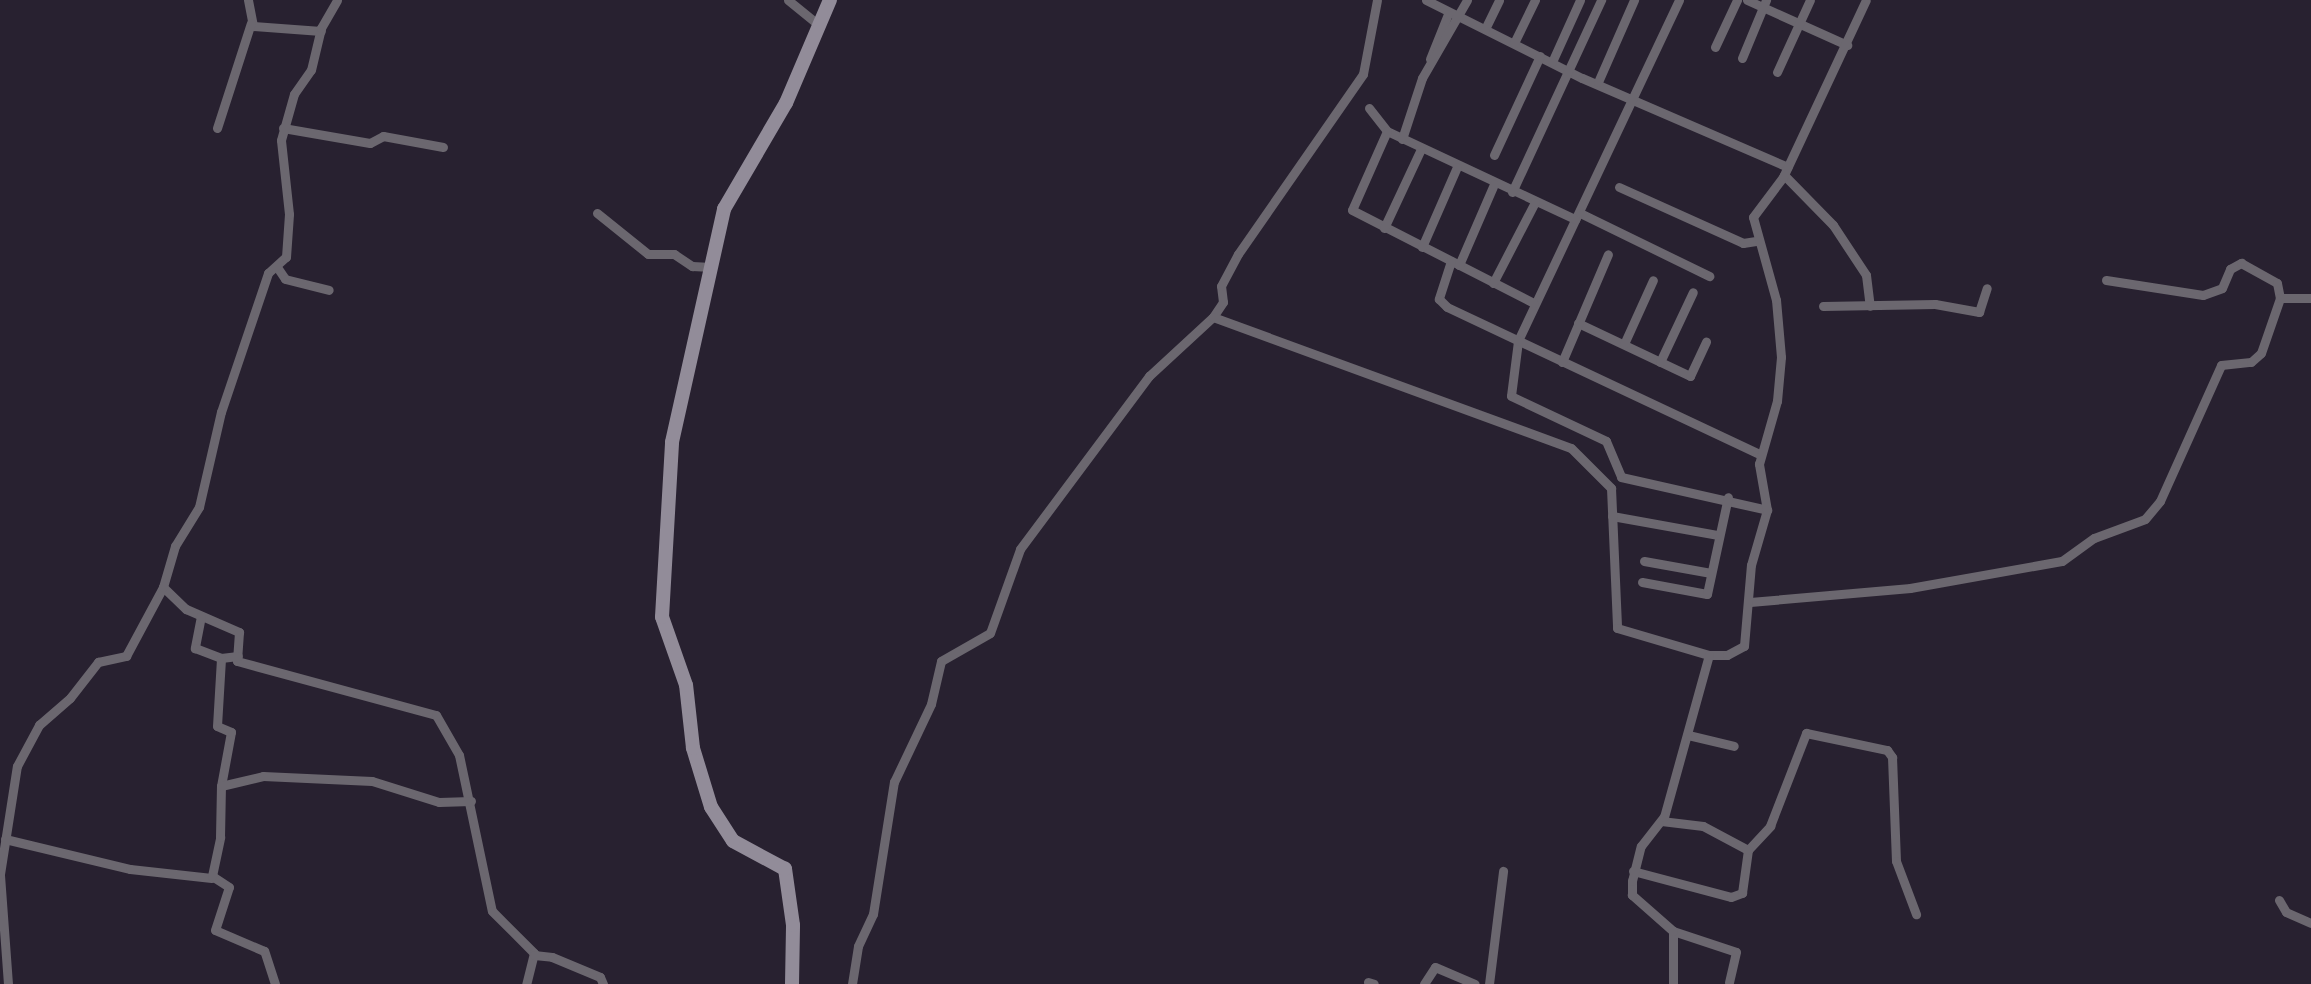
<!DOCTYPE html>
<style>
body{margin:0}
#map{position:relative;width:2311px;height:984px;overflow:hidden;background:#282130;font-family:Roboto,sans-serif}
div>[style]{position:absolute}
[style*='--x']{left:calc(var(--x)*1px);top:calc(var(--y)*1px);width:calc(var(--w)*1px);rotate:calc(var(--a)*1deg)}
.street>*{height:9px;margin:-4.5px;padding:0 4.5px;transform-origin:4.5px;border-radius:4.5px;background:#6b676f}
.secondary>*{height:14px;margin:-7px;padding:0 7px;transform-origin:7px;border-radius:7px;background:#928c99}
span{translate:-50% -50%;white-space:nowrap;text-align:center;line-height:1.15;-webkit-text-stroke:8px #100d13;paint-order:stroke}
</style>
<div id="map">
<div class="street">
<i style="--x:248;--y:0;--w:26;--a:79"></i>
<i style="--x:253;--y:26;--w:68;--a:4.2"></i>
<i style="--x:788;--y:0;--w:38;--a:39"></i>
<i style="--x:1426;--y:0;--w:174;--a:26.6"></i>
<i style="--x:1582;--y:78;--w:224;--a:23.4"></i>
<i style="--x:1679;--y:0;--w:377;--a:115.3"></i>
<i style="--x:1518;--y:341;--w:55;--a:97.3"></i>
<i style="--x:1511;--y:396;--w:105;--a:25.3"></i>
<i style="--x:1606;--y:441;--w:39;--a:67"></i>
<i style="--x:1621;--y:477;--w:150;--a:12.7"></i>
<i style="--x:1747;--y:0;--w:110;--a:24.2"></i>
<i style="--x:1485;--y:29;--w:32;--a:-64"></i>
<i style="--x:1514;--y:43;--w:48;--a:-64"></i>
<i style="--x:1715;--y:47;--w:52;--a:-64.9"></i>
<i style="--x:1742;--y:58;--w:63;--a:-67.5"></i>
<i style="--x:1430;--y:59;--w:48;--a:-68.2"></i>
<i style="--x:1552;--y:62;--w:68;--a:-65.7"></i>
<i style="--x:1777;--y:72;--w:79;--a:-65.4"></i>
<i style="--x:1598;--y:82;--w:90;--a:-66.3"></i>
<i style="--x:1369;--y:108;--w:29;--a:52"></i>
<i style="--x:1387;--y:131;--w:208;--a:25.1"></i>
<i style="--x:217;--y:128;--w:110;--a:-72.1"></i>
<i style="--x:283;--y:128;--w:88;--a:9.8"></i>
<i style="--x:370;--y:143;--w:15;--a:-28"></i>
<i style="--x:383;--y:136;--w:61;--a:10.4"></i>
<i style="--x:1387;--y:131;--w:86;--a:113.9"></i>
<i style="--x:1352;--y:210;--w:204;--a:27.1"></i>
<i style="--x:1402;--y:139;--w:64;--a:-71.8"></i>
<i style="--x:1422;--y:78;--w:90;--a:-60"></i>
<i style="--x:1494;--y:155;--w:109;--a:-65.1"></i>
<i style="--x:1784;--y:175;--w:70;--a:45.6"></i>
<i style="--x:1833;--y:225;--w:60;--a:56.6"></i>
<i style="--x:1866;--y:275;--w:31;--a:83"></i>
<i style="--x:1619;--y:187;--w:136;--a:24.3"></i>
<i style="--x:1743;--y:243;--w:13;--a:-9"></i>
<i style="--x:1512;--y:192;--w:212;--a:-65.1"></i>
<i style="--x:597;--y:213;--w:65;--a:38.8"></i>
<i style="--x:648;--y:254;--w:26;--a:0"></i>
<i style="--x:674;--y:254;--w:22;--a:34"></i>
<i style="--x:692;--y:266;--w:19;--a:3"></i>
<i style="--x:1580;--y:213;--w:144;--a:26"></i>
<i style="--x:1384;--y:228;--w:87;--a:-64.9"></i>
<i style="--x:1422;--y:247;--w:87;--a:-66.4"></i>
<i style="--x:1451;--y:261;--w:40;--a:108"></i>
<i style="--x:1439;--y:299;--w:11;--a:45"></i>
<i style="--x:1447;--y:307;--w:346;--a:25.2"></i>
<i style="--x:1459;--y:265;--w:88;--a:-66.6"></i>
<i style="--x:277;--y:267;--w:14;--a:56"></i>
<i style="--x:285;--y:279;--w:45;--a:14"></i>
<i style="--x:2106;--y:280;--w:98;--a:8.8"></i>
<i style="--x:2203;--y:295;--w:20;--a:-20"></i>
<i style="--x:2222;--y:288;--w:21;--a:-67"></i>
<i style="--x:2230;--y:269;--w:13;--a:-29"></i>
<i style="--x:2241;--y:263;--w:41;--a:29.1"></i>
<i style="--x:2277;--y:283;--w:15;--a:79"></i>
<i style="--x:1493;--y:283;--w:91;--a:-62.6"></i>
<i style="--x:1823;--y:306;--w:112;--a:-1"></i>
<i style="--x:1935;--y:304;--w:45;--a:10.3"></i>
<i style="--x:1979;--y:312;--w:25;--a:-72"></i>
<i style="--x:1213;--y:317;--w:18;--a:-56"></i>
<i style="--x:1223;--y:302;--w:16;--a:-97"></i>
<i style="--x:1221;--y:286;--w:36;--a:-62"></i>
<i style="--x:1238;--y:254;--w:219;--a:-55.2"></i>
<i style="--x:1363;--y:74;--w:75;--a:-79.3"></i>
<i style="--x:1578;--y:323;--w:124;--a:25.3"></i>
<i style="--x:1690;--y:376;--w:38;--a:-65"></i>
<i style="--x:1624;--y:344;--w:70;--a:-65.6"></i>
<i style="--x:1562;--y:362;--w:117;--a:-66.9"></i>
<i style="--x:1660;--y:362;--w:77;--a:-64.8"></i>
<i style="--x:1612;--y:516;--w:108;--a:10.2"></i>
<i style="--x:1644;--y:561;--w:68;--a:10.2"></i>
<i style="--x:1642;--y:582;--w:66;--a:10.5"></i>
<i style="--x:1707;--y:594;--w:99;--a:-77.8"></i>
<i style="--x:163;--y:587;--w:32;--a:44"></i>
<i style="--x:186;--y:609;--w:58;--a:23.5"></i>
<i style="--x:239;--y:632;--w:29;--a:94"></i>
<i style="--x:237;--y:661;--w:206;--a:15.2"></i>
<i style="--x:436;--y:715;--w:46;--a:60.1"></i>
<i style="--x:459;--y:755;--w:159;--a:78.1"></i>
<i style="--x:492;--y:911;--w:59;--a:45"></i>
<i style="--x:534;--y:953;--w:32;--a:104"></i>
<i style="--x:1750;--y:602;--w:161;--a:-5"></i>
<i style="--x:1910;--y:588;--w:154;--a:-10.1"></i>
<i style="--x:2062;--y:561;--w:39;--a:-36"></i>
<i style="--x:2094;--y:538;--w:54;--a:-20.4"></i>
<i style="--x:2145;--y:519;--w:23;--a:-50"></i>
<i style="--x:2160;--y:501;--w:149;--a:-65.8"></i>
<i style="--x:2221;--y:365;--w:30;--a:-6"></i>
<i style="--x:2251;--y:362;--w:13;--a:-42"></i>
<i style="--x:2261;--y:353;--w:58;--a:-70.9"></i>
<i style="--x:2280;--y:298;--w:31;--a:0"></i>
<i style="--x:201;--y:616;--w:33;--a:101"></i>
<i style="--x:195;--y:648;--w:28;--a:21"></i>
<i style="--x:221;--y:658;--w:17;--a:-7"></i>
<i style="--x:1688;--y:735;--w:47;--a:13.4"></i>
<i style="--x:221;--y:786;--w:55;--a:-79.5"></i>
<i style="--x:231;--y:732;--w:15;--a:-157"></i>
<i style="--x:217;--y:726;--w:68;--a:-86.6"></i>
<i style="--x:5;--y:839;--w:129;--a:13.5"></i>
<i style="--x:130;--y:869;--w:82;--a:6.3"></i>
<i style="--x:1748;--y:850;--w:33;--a:-47"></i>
<i style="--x:1770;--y:826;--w:100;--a:-68.8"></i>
<i style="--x:1806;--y:733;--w:83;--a:11.9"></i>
<i style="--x:1887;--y:750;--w:9;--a:54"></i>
<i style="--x:1892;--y:757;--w:104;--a:87.8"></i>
<i style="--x:1896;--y:861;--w:57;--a:69.3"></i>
<i style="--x:1633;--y:871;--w:101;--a:14.9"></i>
<i style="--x:1731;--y:897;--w:12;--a:-20"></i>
<i style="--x:1742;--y:893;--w:43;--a:-82.1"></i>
<i style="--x:1748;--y:850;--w:51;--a:-151.9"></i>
<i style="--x:1703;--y:826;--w:42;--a:-173.2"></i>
<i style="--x:2279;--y:900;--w:14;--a:60"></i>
<i style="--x:2286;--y:912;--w:27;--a:24"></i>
<i style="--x:1673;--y:931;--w:66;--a:18.4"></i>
<i style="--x:1736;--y:952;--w:31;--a:103"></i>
<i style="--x:534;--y:955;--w:18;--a:6"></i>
<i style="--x:552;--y:957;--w:52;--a:22.6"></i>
<i style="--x:600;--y:977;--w:8;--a:67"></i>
<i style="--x:1368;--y:982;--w:6;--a:18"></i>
<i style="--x:8;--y:984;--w:110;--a:-94.2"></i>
<i style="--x:0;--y:874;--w:109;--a:-81.1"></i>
<i style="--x:17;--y:766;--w:47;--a:-61.8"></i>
<i style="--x:39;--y:725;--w:41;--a:-41.1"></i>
<i style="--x:70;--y:698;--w:46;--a:-52.1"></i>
<i style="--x:98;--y:662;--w:29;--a:-12"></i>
<i style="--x:126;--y:656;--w:78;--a:-61.8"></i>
<i style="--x:163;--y:587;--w:43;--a:-73.7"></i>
<i style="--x:175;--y:546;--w:46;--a:-58.4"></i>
<i style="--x:199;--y:507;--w:98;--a:-77"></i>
<i style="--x:221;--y:412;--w:147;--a:-71.3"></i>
<i style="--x:268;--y:273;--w:24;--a:-42"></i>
<i style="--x:286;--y:257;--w:43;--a:-86"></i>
<i style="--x:289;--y:214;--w:74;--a:-96.2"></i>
<i style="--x:281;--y:140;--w:48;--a:-74.2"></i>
<i style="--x:294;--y:94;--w:29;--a:-55"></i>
<i style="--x:311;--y:70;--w:43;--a:-76.6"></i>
<i style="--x:321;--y:28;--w:32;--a:-60"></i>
<i style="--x:275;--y:984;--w:35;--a:-108"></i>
<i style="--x:264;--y:951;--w:53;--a:-156.8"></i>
<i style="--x:215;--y:930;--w:45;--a:-72"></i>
<i style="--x:229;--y:887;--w:20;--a:-147"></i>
<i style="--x:212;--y:876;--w:40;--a:-78"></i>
<i style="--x:220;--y:837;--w:51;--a:-88.9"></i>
<i style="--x:221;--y:786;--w:43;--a:-13.4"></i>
<i style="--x:263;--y:776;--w:109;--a:2.6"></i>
<i style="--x:372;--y:781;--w:70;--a:17.4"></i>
<i style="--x:439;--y:802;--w:32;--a:-2"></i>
<i style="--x:852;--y:984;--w:38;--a:-81"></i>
<i style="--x:858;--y:946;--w:35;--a:-65"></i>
<i style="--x:873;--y:914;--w:134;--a:-81"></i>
<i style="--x:894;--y:782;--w:86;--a:-64.6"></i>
<i style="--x:931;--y:704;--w:44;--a:-76.9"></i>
<i style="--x:941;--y:661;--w:56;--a:-29.7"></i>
<i style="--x:990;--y:633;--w:89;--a:-70.3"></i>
<i style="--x:1020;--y:549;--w:216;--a:-53.3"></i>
<i style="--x:1149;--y:376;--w:87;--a:-42.7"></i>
<i style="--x:1213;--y:317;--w:381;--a:20.1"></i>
<i style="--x:1571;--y:448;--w:57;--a:45"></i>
<i style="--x:1611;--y:488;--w:140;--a:87.5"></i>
<i style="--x:1617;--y:628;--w:96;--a:16.4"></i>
<i style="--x:1709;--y:655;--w:18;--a:0"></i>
<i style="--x:1727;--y:655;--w:19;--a:-28"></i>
<i style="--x:1744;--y:646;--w:81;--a:-85.1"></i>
<i style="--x:1751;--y:565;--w:57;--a:-73.8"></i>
<i style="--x:1767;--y:510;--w:47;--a:-99.9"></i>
<i style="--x:1759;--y:464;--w:66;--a:-74.1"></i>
<i style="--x:1777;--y:401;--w:44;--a:-84.8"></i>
<i style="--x:1781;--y:357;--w:57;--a:-95"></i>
<i style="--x:1776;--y:300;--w:86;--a:-105.5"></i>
<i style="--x:1753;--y:217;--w:50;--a:-53.1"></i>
<i style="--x:1783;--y:177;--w:195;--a:-64.9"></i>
<i style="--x:1424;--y:984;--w:20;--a:-57"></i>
<i style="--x:1435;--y:967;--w:43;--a:23"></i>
<i style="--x:1489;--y:984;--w:114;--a:-82.9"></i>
<i style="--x:1673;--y:984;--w:53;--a:-90"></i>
<i style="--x:1673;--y:931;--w:55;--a:-138.7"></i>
<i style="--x:1632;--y:895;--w:14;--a:-90"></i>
<i style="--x:1632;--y:881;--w:36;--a:-76"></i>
<i style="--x:1641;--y:846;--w:37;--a:-52"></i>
<i style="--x:1664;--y:817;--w:168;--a:-74.5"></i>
</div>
<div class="secondary">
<i style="--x:792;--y:984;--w:59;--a:-89"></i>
<i style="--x:793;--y:925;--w:57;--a:-98.1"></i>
<i style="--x:785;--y:869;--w:59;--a:-151.7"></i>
<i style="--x:733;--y:841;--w:40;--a:-122.9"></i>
<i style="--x:711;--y:807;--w:62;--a:-107"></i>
<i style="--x:693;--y:748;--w:63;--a:-96.3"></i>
<i style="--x:686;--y:685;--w:72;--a:-109.4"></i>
<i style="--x:662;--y:617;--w:175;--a:-86.7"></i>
<i style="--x:672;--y:442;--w:239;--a:-77.4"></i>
<i style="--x:724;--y:209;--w:123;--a:-59.7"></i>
<i style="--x:786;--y:103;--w:112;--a:-66.9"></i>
</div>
</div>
